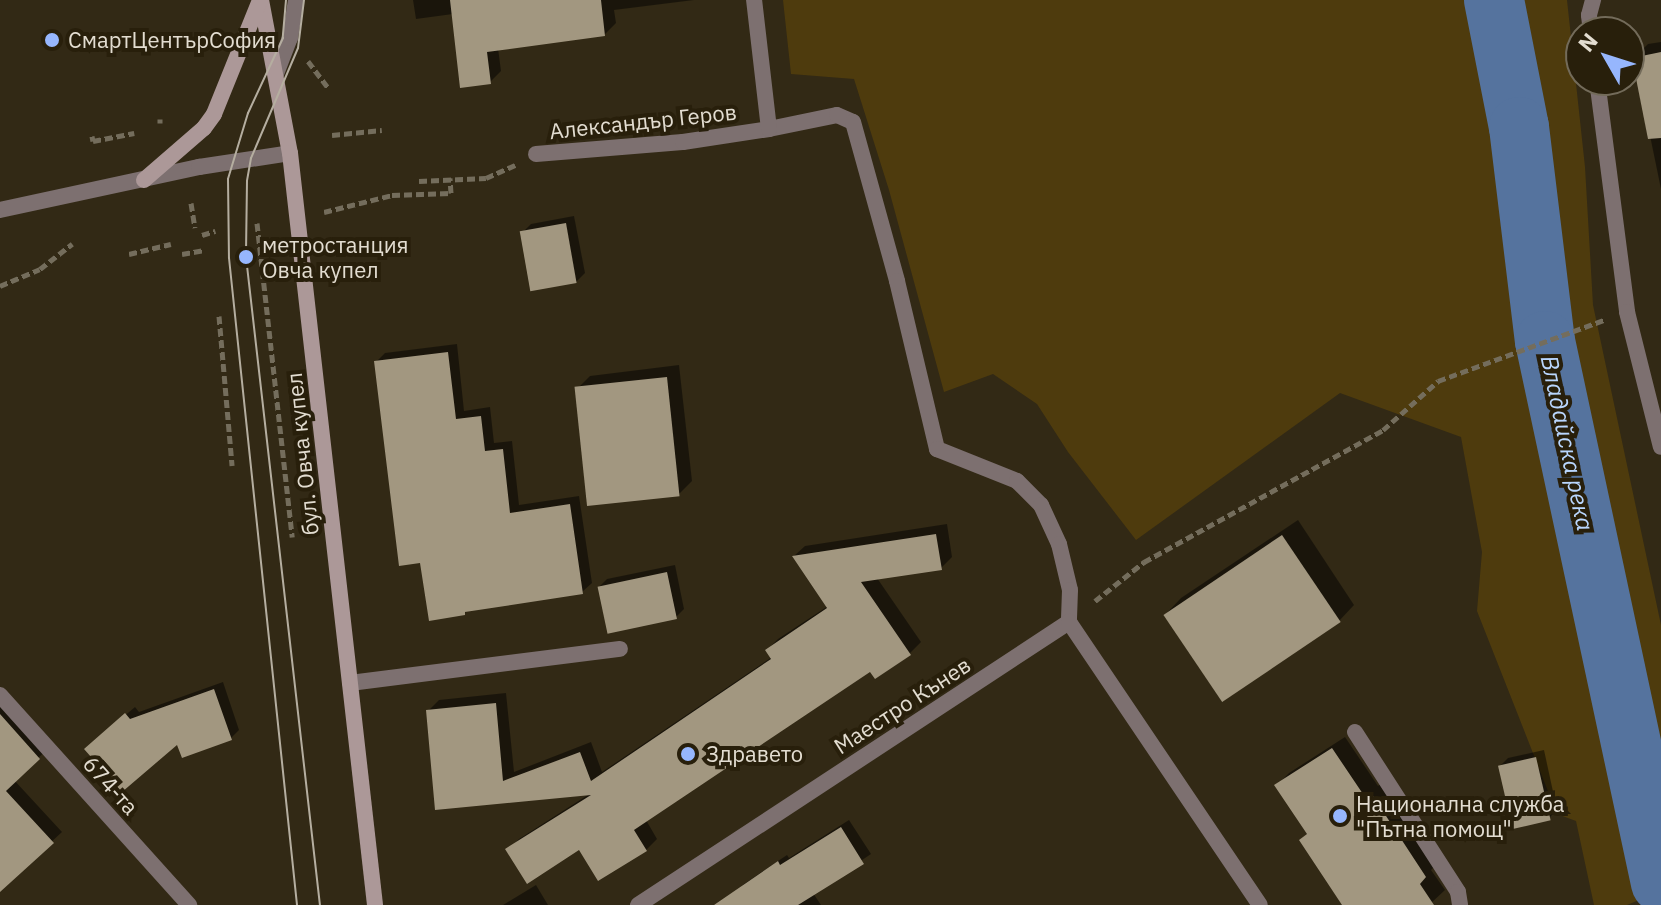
<!DOCTYPE html>
<meta charset="utf-8">
<style>
body{margin:0}
#map{position:relative;width:1661px;height:905px;overflow:hidden;background:#322915;font-family:"IBM Plex Sans",sans-serif}
div>[style]{position:absolute}
[style*='--x']{left:calc(var(--x)*1px);top:calc(var(--y)*1px);width:calc(var(--w)*1px);rotate:calc(var(--a)*1deg)}
.green>*{inset:0;background:#4e3b0d}
.shadow>*{inset:0;background:#0007}
.river>*{height:60px;margin:-30px;padding:0 30px;transform-origin:30px;border-radius:30px;background:#55739e}
.building>*{inset:0;background:#a29780;transform-origin:0 0}
.path>*{height:5px;margin-top:-2.5px;transform-origin:0;background:repeating-linear-gradient(90deg,#746d5c 0 8px,transparent 0 12px)}
.service>*{height:16px;margin:-8px;padding:0 8px;transform-origin:8px;border-radius:8px;background:#7d7070}
.minor>*{height:16px;margin:-8px;padding:0 8px;transform-origin:8px;border-radius:8px;background:#7d7070}
.tertiary>*{height:16px;margin:-8px;padding:0 8px;transform-origin:8px;border-radius:8px;background:#7d7070}
.secondary>*{height:16px;margin:-8px;padding:0 8px;transform-origin:8px;border-radius:8px;background:#ac9898}
.tram>*{height:2px;margin:-1px;padding:0 1px;transform-origin:1px;border-radius:1px;background:#b5aea0}
.dots>*{width:22px;height:22px;translate:-50% -50%;box-sizing:border-box;border:4px solid #281f0b;border-radius:50%}
span{translate:-50% -50%;white-space:nowrap;text-align:center;line-height:1.15;-webkit-text-stroke:8px #281f0b;paint-order:stroke}
.poi-label{font-size:22px;color:#e3ddd1}
.left{translate:0 -50%;text-align:left}
.street-label{font-size:22px;color:#e3ddd1}
.water-label{font-size:24px;color:#b9d6fe;font-style:italic}
.north{position:absolute;left:1565px;top:16px;width:80px;height:80px;box-sizing:border-box;background:#281f0b;border:2px solid #736b5a;border-radius:50%;rotate:309deg;font-size:22px;font-weight:700;line-height:32px;text-align:center;color:#e3ddd1}
.north::after{content:'';display:block;margin:auto;width:28px;height:36px;background:#96b6fd;clip-path:polygon(50% 0,100% 100%,50% 72%,0 100%)}
</style>
<div id="map">
<div class="green">
<i style="clip-path:polygon(783px 0,1478px 0,1489px 50px,1530px 350px,1639px 900px,1627px 905px,1594px 905px,1576px 821px,1557px 814px,1477px 611px,1482px 552px,1461px 437px,1340px 393px,1136px 540px,1068px 452px,1037px 404px,993px 374px,944px 392px,889px 190px,854px 79px,791px 74px)"></i>
<i style="clip-path:polygon(1513px 0,1567px 0,1585px 167px,1593px 305px,1661px 625px,1661px 788px,1562px 305px,1537px 123px)"></i>
</div>
<div class="shadow">
<i style="clip-path:polygon(413px 0,694px 0,614px 10px,616px 23px,605px 34px,498px 48px,501px 71px,490px 82px,453px 14px,416px 19px)"></i>
<i style="clip-path:polygon(1661px 42px,1661px 189px,1634px 58px,1648px 44px)"></i>
<i style="clip-path:polygon(574px 216px,585px 273px,576px 282px,523px 232px,531px 224px)"></i>
<i style="clip-path:polygon(457px 344px,464px 411px,490px 407px,494px 443px,512px 441px,519px 505px,579px 496px,592px 583px,582px 592px,468px 609px,464px 614px,422px 561px,376px 362px,385px 353px)"></i>
<i style="clip-path:polygon(679px 365px,692px 481px,679px 494px,578px 388px,590px 376px)"></i>
<i style="clip-path:polygon(1298px 520px,1354px 605px,1339px 621px,1166px 614px,1181px 598px)"></i>
<i style="clip-path:polygon(947px 524px,952px 557px,941px 568px,877px 578px,921px 642px,910px 653px,871px 669px,646px 820px,657px 839px,646px 850px,508px 850px,519px 839px,591px 793px,437px 807px,428px 711px,439px 700px,506px 693px,514px 772px,591px 742px,602px 772px,772px 657px,767px 650px,778px 639px,828px 606px,794px 556px,805px 546px)"></i>
<i style="clip-path:polygon(675px 565px,684px 609px,676px 617px,599px 587px,607px 579px)"></i>
<i style="clip-path:polygon(223px 682px,239px 730px,231px 738px,95px 741px,135px 707px,139px 712px)"></i>
<i style="clip-path:polygon(0 696px,49px 748px,14px 780px,62px 832px,7px 883px,0 876px)"></i>
<i style="clip-path:polygon(1345px 737px,1378px 786px,1384px 782px,1437px 864px,1431px 870px,1445px 890px,1429px 905px,1344px 905px,1308px 833px,1277px 785px,1289px 773px)"></i>
<i style="clip-path:polygon(1544px 750px,1557px 810px,1549px 818px,1500px 766px,1508px 758px)"></i>
<i style="clip-path:polygon(849px 820px,871px 854px,813px 893px,821px 905px,745px 905px,736px 892px,744px 884px,787px 855px,789px 858px)"></i>
<i style="clip-path:polygon(536px 885px,548px 905px,503px 905px)"></i>
</div>
<div class="river">
<i style="--x:1494;--y:0;--w:129;--a:78.9"></i>
<i style="--x:1519;--y:127;--w:216;--a:83.1"></i>
<i style="--x:1545;--y:341;--w:554;--a:77.92"></i>
</div>
<div class="building">
<i style="clip-path:polygon(450px 0,601px 0,605px 36px,487px 52px,491px 84px,460px 88px)"></i>
<i style="clip-path:polygon(1661px 52px,1661px 138px,1648px 139px,1632px 58px)"></i>
<i style="left:566px;top:223px;width:61px;height:47px;rotate:80deg"></i>
<i style="clip-path:polygon(448px 352px,456px 419px,481px 416px,485px 451px,503px 449px,510px 513px,570px 504px,583px 594px,465px 612px,465px 615px,429px 621px,420px 563px,399px 566px,374px 361px)"></i>
<i style="left:667px;top:377px;width:120px;height:93px;rotate:84deg"></i>
<i style="clip-path:polygon(936px 534px,942px 570px,861px 582px,911px 655px,875px 679px,870px 672px,634px 830px,647px 851px,598px 881px,579px 850px,527px 884px,505px 849px,591px 795px,435px 810px,426px 710px,496px 703px,503px 781px,580px 752px,591px 781px,771px 659px,765px 650px,827px 608px,792px 556px)"></i>
<i style="left:1282px;top:535px;width:105px;height:143px;rotate:56deg"></i>
<i style="left:667px;top:572px;width:48px;height:71px;rotate:78deg"></i>
<i style="clip-path:polygon(214px 689px,232px 740px,182px 758px,177px 745px,122px 792px,84px 749px,125px 713px,130px 719px)"></i>
<i style="clip-path:polygon(0 714px,40px 759px,6px 791px,54px 843px,0 892px)"></i>
<i style="clip-path:polygon(1332px 748px,1365px 797px,1371px 793px,1426px 877px,1420px 884px,1434px 905px,1342px 905px,1299px 840px,1307px 834px,1274px 785px)"></i>
<i style="left:1536px;top:757px;width:65px;height:39px;rotate:77deg"></i>
<i style="clip-path:polygon(841px 827px,864px 864px,798px 905px,714px 905px,778px 861px,780px 865px)"></i>
</div>
<div class="path">
<i style="--x:308;--y:61;--w:35;--a:53"></i>
<i style="--x:160;--y:123;--w:4;--a:-90"></i>
<i style="--x:332;--y:135;--w:50;--a:-5.7"></i>
<i style="--x:92;--y:136;--w:5;--a:79"></i>
<i style="--x:93;--y:141;--w:42;--a:-11"></i>
<i style="--x:419;--y:181;--w:67;--a:-2.6"></i>
<i style="--x:486;--y:178;--w:32;--a:-24"></i>
<i style="--x:191;--y:203;--w:25;--a:81"></i>
<i style="--x:324;--y:212;--w:70;--a:-14"></i>
<i style="--x:392;--y:195;--w:59;--a:-1.9"></i>
<i style="--x:451;--y:193;--w:15;--a:-94"></i>
<i style="--x:257;--y:223;--w:316;--a:83.6"></i>
<i style="--x:202;--y:235;--w:14;--a:-17"></i>
<i style="--x:129;--y:254;--w:43;--a:-13.4"></i>
<i style="--x:182;--y:254;--w:23;--a:-10"></i>
<i style="--x:0;--y:286;--w:43;--a:-23"></i>
<i style="--x:40;--y:269;--w:41;--a:-38"></i>
<i style="--x:219;--y:316;--w:150;--a:85"></i>
<i style="--x:1095;--y:601;--w:63;--a:-38.5"></i>
<i style="--x:1144;--y:562;--w:273;--a:-28.9"></i>
<i style="--x:1383;--y:430;--w:74;--a:-41.7"></i>
<i style="--x:1438;--y:381;--w:177;--a:-20.2"></i>
</div>
<div class="service">
<i style="--x:1591;--y:32;--w:17;--a:-97"></i>
<i style="--x:1589;--y:15;--w:16;--a:-75"></i>
<i style="--x:276;--y:74;--w:39;--a:-69"></i>
<i style="--x:290;--y:38;--w:38;--a:-81"></i>
<i style="--x:1597;--y:80;--w:234;--a:82.6"></i>
<i style="--x:1627;--y:312;--w:139;--a:75.9"></i>
<i style="--x:769;--y:129;--w:69;--a:-11.6"></i>
<i style="--x:837;--y:115;--w:17;--a:24"></i>
<i style="--x:853;--y:122;--w:165;--a:74.5"></i>
<i style="--x:897;--y:281;--w:173;--a:76.6"></i>
<i style="--x:937;--y:449;--w:86;--a:21.8"></i>
<i style="--x:1017;--y:481;--w:34;--a:45"></i>
<i style="--x:1041;--y:505;--w:43;--a:65.2"></i>
<i style="--x:1059;--y:544;--w:47;--a:76.6"></i>
<i style="--x:1070;--y:590;--w:32;--a:92"></i>
<i style="--x:350;--y:683;--w:272;--a:-7.2"></i>
<i style="--x:1355;--y:732;--w:190;--a:57.2"></i>
<i style="--x:1458;--y:892;--w:13;--a:81"></i>
</div>
<div class="minor">
<i style="--x:536;--y:154;--w:147;--a:-4.7"></i>
<i style="--x:683;--y:142;--w:87;--a:-8.6"></i>
<i style="--x:769;--y:129;--w:130;--a:-96.6"></i>
<i style="--x:0;--y:695;--w:283;--a:48"></i>
<i style="--x:638;--y:905;--w:516;--a:-33.29"></i>
<i style="--x:1069;--y:622;--w:341;--a:56"></i>
</div>
<div class="tertiary">
<i style="--x:0;--y:210;--w:204;--a:-12.2"></i>
<i style="--x:199;--y:167;--w:92;--a:-8.7"></i>
</div>
<div class="secondary">
<i style="--x:261;--y:0;--w:156;--a:79.3"></i>
<i style="--x:290;--y:153;--w:757;--a:83.55"></i>
<i style="--x:144;--y:180;--w:79;--a:-40.9"></i>
<i style="--x:204;--y:128;--w:17;--a:-54"></i>
<i style="--x:214;--y:114;--w:123;--a:-68"></i>
</div>
<div class="tram">
<i style="--x:286;--y:0;--w:38;--a:95"></i>
<i style="--x:283;--y:38;--w:83;--a:115"></i>
<i style="--x:248;--y:113;--w:69;--a:106.9"></i>
<i style="--x:228;--y:179;--w:79;--a:89.3"></i>
<i style="--x:229;--y:258;--w:651;--a:84"></i>
<i style="--x:304;--y:0;--w:48;--a:97.1"></i>
<i style="--x:298;--y:48;--w:120;--a:113.1"></i>
<i style="--x:251;--y:158;--w:23;--a:100"></i>
<i style="--x:247;--y:181;--w:76;--a:90.8"></i>
<i style="--x:246;--y:257;--w:652;--a:83.49"></i>
</div>
<div class="dots">
<i style="left:52px;top:40px;background:#96b6fd"></i>
<i style="left:246px;top:257px;background:#96b6fd"></i>
<i style="left:688px;top:754px;background:#96b6fd"></i>
<i style="left:1340px;top:816px;background:#96b6fd"></i>
</div>
<div class="poi-label">
<span class="left" style="left:68px;top:40px">СмартЦентърСофия</span>
<span class="left" style="left:262px;top:257px">метростанция<br>Овча купел</span>
<span class="left" style="left:706px;top:754px">Здравето</span>
<span class="left" style="left:1356px;top:816px">Национална служба<br>"Пътна помощ"</span>
</div>
<div class="street-label">
<span style="left:643px;top:121px;rotate:-6deg">Александър Геров</span>
<span style="left:302px;top:454px;rotate:-96deg">бул. Овча купел</span>
<span style="left:902px;top:705px;rotate:-33deg">Маестро Кънев</span>
<span style="left:111px;top:785px;rotate:48deg">674-та</span>
</div>
<div class="water-label">
<span style="left:1567px;top:443px;rotate:78deg">Владайска река</span>
</div>
<div class="north">N</div>
</div>
